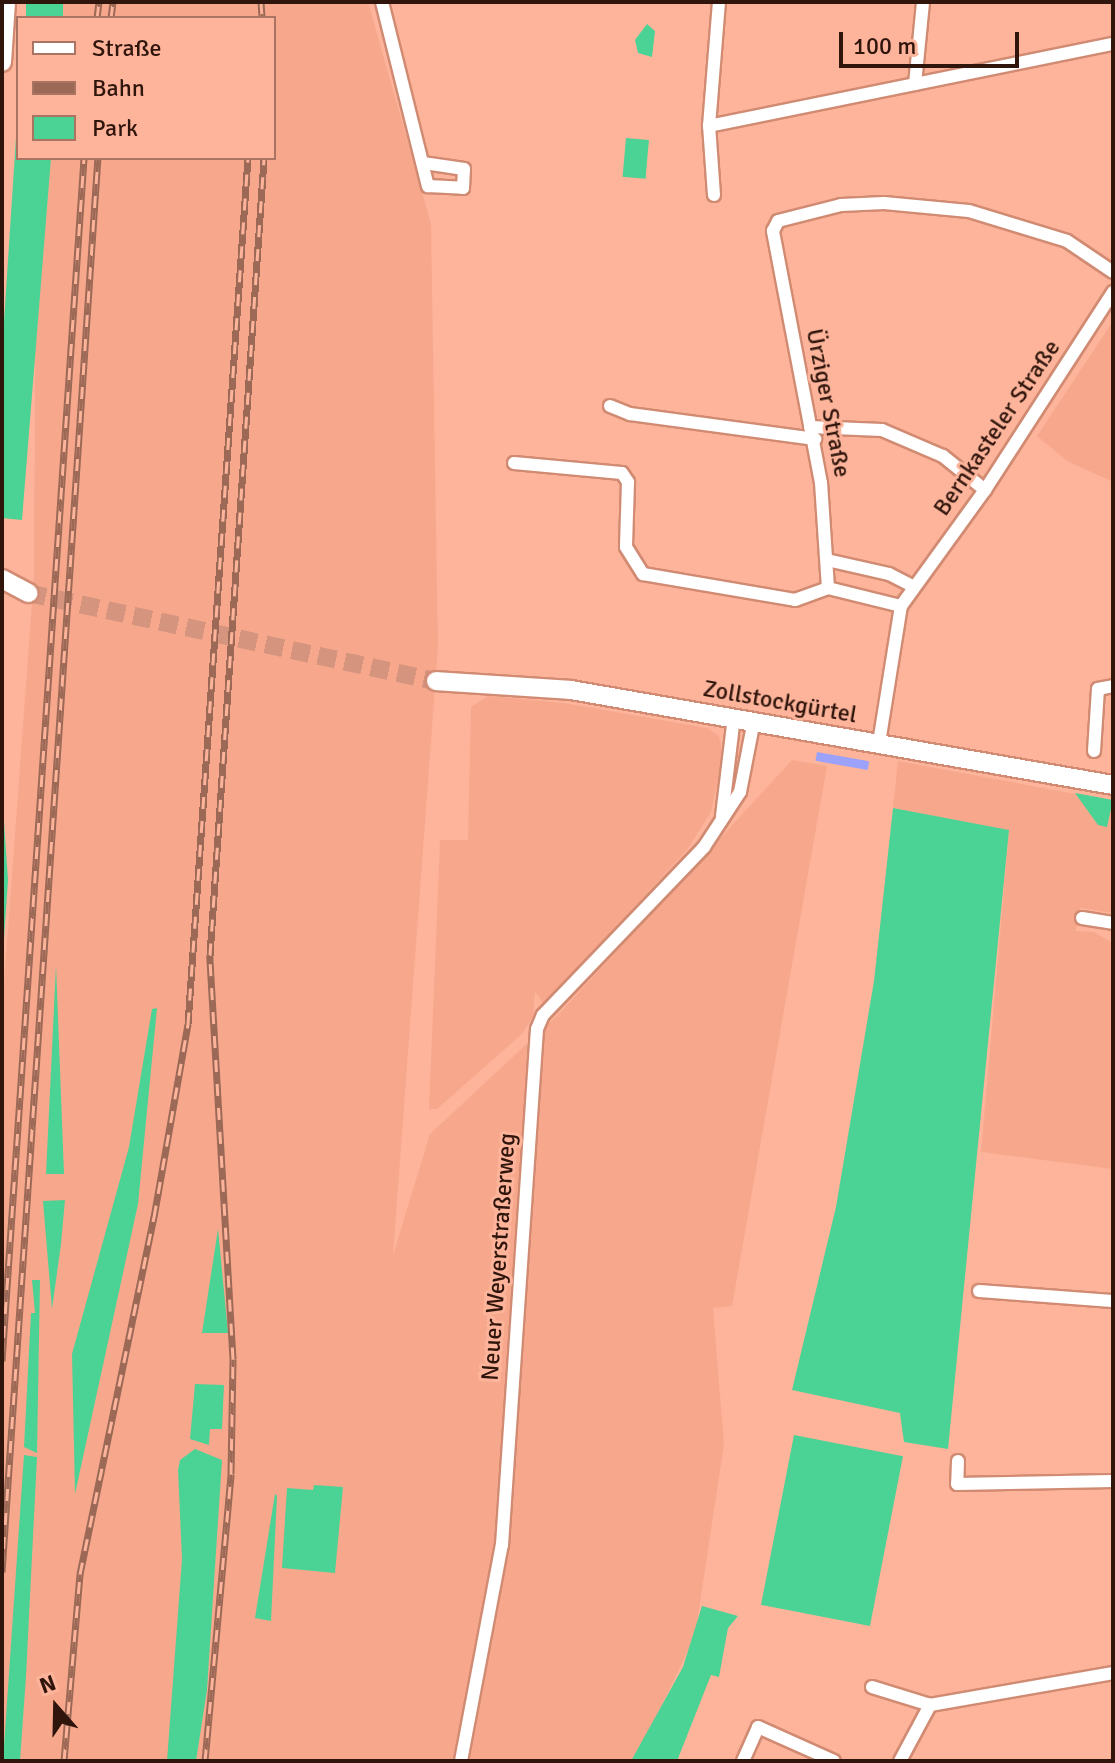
<!DOCTYPE html>
<meta charset="utf-8">
<style>
body{margin:0}
#map{position:relative;width:1115px;height:1763px;overflow:hidden;background:#fdb49b;font-family:Signika,sans-serif}
div>[style]{position:absolute}
[style*='--x']{left:calc(var(--x)*1px);top:calc(var(--y)*1px);width:calc(var(--w)*1px);rotate:calc(var(--a)*1deg)}
.built>*{inset:0;background:#f7a88c}
.green>*{inset:0;background:#4bd295;transform-origin:0 0}
.water>*{inset:0;background:#9ca2f9;transform-origin:0 0}
.secondary-tunnel>*{height:18px;margin-top:-9px;transform-origin:0;background:repeating-linear-gradient(90deg,#d4947e 0 18px,transparent 0 27px)}
.roads{filter:drop-shadow(2px 0 #d18b73) drop-shadow(-2px 0 #d18b73) drop-shadow(0 2px #d18b73) drop-shadow(0 -2px #d18b73)}
.street>*{height:12px;margin:-6px;padding:0 6px;transform-origin:6px;border-radius:6px;background:#fff}
.secondary>*{height:18px;margin:-9px;padding:0 9px;transform-origin:9px;border-radius:9px;background:#fff}
.rail>*{height:7px;margin-top:-3.5px;transform-origin:0;background:repeating-linear-gradient(90deg,#fdb49b 0 12px,#9c6957 0 24px);box-sizing:border-box;border-block:2px solid #9c6957}
span{translate:-50% -50%;white-space:nowrap;text-align:center;line-height:1.15;-webkit-text-stroke:6px #fdb49b;paint-order:stroke}
.street-label{font-size:24px;color:#2f150c}
.frame{position:absolute;inset:0;border:4px solid #2f150c;pointer-events:none}
.legend{position:absolute;left:16px;top:16px;width:260px;height:144px;box-sizing:border-box;background:#fdb49b;border:2px solid #ab7462;margin:0;padding:10px 14px;list-style:none;font-size:24px;color:#2f150c}
.legend li{display:flex;align-items:center;gap:16px;height:40px}
.legend b{width:40px;border:2px solid #ab7462}
.north{position:absolute;left:16px;top:1667px;width:80px;height:80px;-webkit-text-stroke:6px #fdb49b;paint-order:stroke;rotate:340deg;font-size:22px;font-weight:700;line-height:32px;text-align:center;color:#2f150c}
.north::after{content:'';display:block;margin:auto;width:28px;height:36px;background:#2f150c;clip-path:polygon(50% 0,100% 100%,50% 72%,0 100%)}
.scale{position:absolute;left:839px;top:32px;width:180px;height:36px;box-sizing:border-box;border:4px solid #2f150c;border-top:0;padding-left:10px;font-size:24px;line-height:28px;white-space:nowrap;color:#2f150c;-webkit-text-stroke:6px #fdb49b;paint-order:stroke}
</style>
<div id="map">
<div class="built">
<i style="clip-path:polygon(63px 2px,368px 2px,431px 224px,438px 647px,393px 1255px,430px 1134px,559px 1014px,792px 760px,827px 766px,732px 1306px,713px 1308px,724px 1444px,695px 1636px,635px 1761px,2px 1761px,2px 1011px,34px 576px,35px 352px,51px 158px,274px 158px,274px 18px,61px 18px)"></i>
<i style="clip-path:polygon(1113px 321px,1113px 482px,1067px 461px,1037px 436px)"></i>
<i style="clip-path:polygon(488px 696px,564px 703px,707px 728px,719px 736px,723px 757px,711px 812px,687px 850px,544px 1004px,535px 992px,533px 1016px,522px 1034px,437px 1109px,429px 1109px,440px 840px,468px 840px,471px 707px)"></i>
<i style="clip-path:polygon(898px 761px,1113px 801px,1113px 913px,1081px 908px,1076px 931px,1094px 932px,1113px 943px,1113px 1169px,981px 1152px,1009px 831px,893px 808px)"></i>
</div>
<div class="green">
<i style="left:26px;top:2px;width:37px;height:16px"></i>
<i style="clip-path:polygon(647px 24px,655px 31px,652px 57px,638px 53px,635px 40px)"></i>
<i style="clip-path:polygon(18px 107px,18px 158px,51px 158px,22px 520px,2px 518px,2px 352px)"></i>
<i style="left:626px;top:138px;width:23px;height:39px;rotate:5deg"></i>
<i style="clip-path:polygon(2px 792px,8px 880px,2px 968px)"></i>
<i style="clip-path:polygon(1075px 793px,1113px 800px,1107px 827px,1098px 825px)"></i>
<i style="clip-path:polygon(893px 808px,1009px 830px,948px 1449px,904px 1442px,900px 1413px,792px 1390px,836px 1207px,874px 981px)"></i>
<i style="clip-path:polygon(56px 966px,64px 1174px,46px 1174px)"></i>
<i style="clip-path:polygon(157px 1008px,138px 1204px,75px 1494px,72px 1354px,129px 1147px,152px 1009px)"></i>
<i style="clip-path:polygon(65px 1200px,61px 1244px,52px 1309px,43px 1201px)"></i>
<i style="clip-path:polygon(218px 1229px,228px 1333px,202px 1333px)"></i>
<i style="clip-path:polygon(32px 1280px,40px 1280px,37px 1453px,24px 1447px,31px 1313px,35px 1313px)"></i>
<i style="clip-path:polygon(195px 1384px,224px 1385px,222px 1429px,210px 1429px,209px 1445px,190px 1439px)"></i>
<i style="left:794px;top:1435px;width:111px;height:173px;rotate:11deg"></i>
<i style="clip-path:polygon(195px 1449px,222px 1460px,207px 1690px,196px 1761px,167px 1761px,182px 1559px,178px 1470px,180px 1460px)"></i>
<i style="clip-path:polygon(24px 1455px,37px 1457px,26px 1676px,20px 1761px,3px 1761px)"></i>
<i style="clip-path:polygon(314px 1485px,343px 1487px,335px 1573px,282px 1568px,287px 1488px,313px 1490px)"></i>
<i style="clip-path:polygon(275px 1494px,277px 1496px,271px 1621px,255px 1618px)"></i>
<i style="clip-path:polygon(702px 1606px,738px 1616px,728px 1628px,719px 1677px,711px 1675px,677px 1761px,631px 1761px,683px 1667px)"></i>
</div>
<div class="water">
<i style="left:817px;top:752px;width:53px;height:9px;rotate:10deg"></i>
</div>
<div class="secondary-tunnel">
<i style="--x:28;--y:593;--w:417;--a:12.2"></i>
</div>
<div class="roads">
<div class="street">
<i style="--x:382;--y:2;--w:190;--a:76"></i>
<i style="--x:428;--y:186;--w:35;--a:3"></i>
<i style="--x:463;--y:188;--w:19;--a:-87"></i>
<i style="--x:464;--y:169;--w:40;--a:-171.5"></i>
<i style="--x:915;--y:84;--w:82;--a:-84.4"></i>
<i style="--x:709;--y:126;--w:412;--a:-11.5"></i>
<i style="--x:714;--y:195;--w:69;--a:-94.1"></i>
<i style="--x:709;--y:126;--w:124;--a:-85.4"></i>
<i style="--x:610;--y:406;--w:22;--a:22"></i>
<i style="--x:630;--y:414;--w:187;--a:7.7"></i>
<i style="--x:810;--y:427;--w:72;--a:2.4"></i>
<i style="--x:882;--y:430;--w:66;--a:23.1"></i>
<i style="--x:943;--y:456;--w:54;--a:39"></i>
<i style="--x:514;--y:463;--w:108;--a:5.3"></i>
<i style="--x:622;--y:473;--w:11;--a:56"></i>
<i style="--x:628;--y:482;--w:65;--a:91.8"></i>
<i style="--x:626;--y:547;--w:32;--a:58"></i>
<i style="--x:643;--y:574;--w:154;--a:9.7"></i>
<i style="--x:795;--y:600;--w:35;--a:-20"></i>
<i style="--x:828;--y:588;--w:75;--a:13.9"></i>
<i style="--x:827;--y:560;--w:64;--a:12.7"></i>
<i style="--x:889;--y:574;--w:27;--a:27"></i>
<i style="--x:828;--y:588;--w:105;--a:-93.8"></i>
<i style="--x:821;--y:483;--w:257;--a:-100.8"></i>
<i style="--x:773;--y:231;--w:11;--a:-63"></i>
<i style="--x:778;--y:221;--w:65;--a:-14.3"></i>
<i style="--x:841;--y:205;--w:43;--a:-2.7"></i>
<i style="--x:884;--y:203;--w:85;--a:5.4"></i>
<i style="--x:969;--y:211;--w:102;--a:17"></i>
<i style="--x:1067;--y:241;--w:55;--a:34"></i>
<i style="--x:879;--y:743;--w:139;--a:-80.9"></i>
<i style="--x:901;--y:606;--w:143;--a:-54.1"></i>
<i style="--x:985;--y:490;--w:236;--a:-57.1"></i>
<i style="--x:1094;--y:751;--w:62;--a:-86.3"></i>
<i style="--x:1098;--y:689;--w:15;--a:-11"></i>
<i style="--x:722;--y:816;--w:100;--a:-83.1"></i>
<i style="--x:1082;--y:918;--w:31;--a:9"></i>
<i style="--x:979;--y:1291;--w:134;--a:4.3"></i>
<i style="--x:958;--y:1461;--w:23;--a:92"></i>
<i style="--x:957;--y:1484;--w:156;--a:-1.1"></i>
<i style="--x:872;--y:1687;--w:61;--a:17.2"></i>
<i style="--x:930;--y:1705;--w:186;--a:-9.9"></i>
<i style="--x:461;--y:1761;--w:220;--a:-79.3"></i>
<i style="--x:502;--y:1545;--w:517;--a:-86.12"></i>
<i style="--x:537;--y:1029;--w:15;--a:-67"></i>
<i style="--x:543;--y:1015;--w:233;--a:-46.2"></i>
<i style="--x:704;--y:847;--w:66;--a:-56.8"></i>
<i style="--x:740;--y:792;--w:73;--a:-79"></i>
<i style="--x:743;--y:1761;--w:37;--a:-66"></i>
<i style="--x:758;--y:1727;--w:83;--a:24.1"></i>
<i style="--x:900;--y:1761;--w:64;--a:-61.8"></i>
</div>
<div class="secondary">
<i style="--x:2;--y:62;--w:60;--a:-86.2"></i>
<i style="--x:2;--y:579;--w:30;--a:28"></i>
<i style="--x:436;--y:681;--w:135;--a:3.8"></i>
<i style="--x:571;--y:690;--w:550;--a:9.94"></i>
</div>
</div>
<div class="rail">
<i style="--x:261;--y:2;--w:16;--a:86"></i>
<i style="--x:97;--y:18;--w:16;--a:-83"></i>
<i style="--x:111;--y:18;--w:16;--a:-83"></i>
<i style="--x:2;--y:1361;--w:1206;--a:-86.1"></i>
<i style="--x:2;--y:1572;--w:1417;--a:-86.12"></i>
<i style="--x:64;--y:1761;--w:188;--a:-85.1"></i>
<i style="--x:80;--y:1574;--w:365;--a:-78.3"></i>
<i style="--x:154;--y:1217;--w:196;--a:-80"></i>
<i style="--x:188;--y:1024;--w:868;--a:-86.04"></i>
<i style="--x:205;--y:1761;--w:288;--a:-84.8"></i>
<i style="--x:231;--y:1474;--w:115;--a:-89"></i>
<i style="--x:233;--y:1359;--w:405;--a:-93.3"></i>
<i style="--x:210;--y:955;--w:799;--a:-86.12"></i>
</div>
<div class="street-label">
<span style="left:828px;top:403px;rotate:79deg">Ürziger Straße</span>
<span style="left:997px;top:428px;rotate:-56deg">Bernkasteler Straße</span>
<span style="left:780px;top:702px;rotate:10deg">Zollstockgürtel</span>
<span style="left:499px;top:1257px;rotate:-86deg">Neuer Weyerstraßerweg</span>
</div>
<div class="frame"></div>
<ul class="legend">
<li><b style="height:10px;background:#fff"></b>Straße</li>
<li><b style="height:10px;background:#9c6957"></b>Bahn</li>
<li><b style="height:22px;background:#4bd295"></b>Park</li>
</ul>
<div class="north">N</div>
<div class="scale">100 m</div>
</div>
